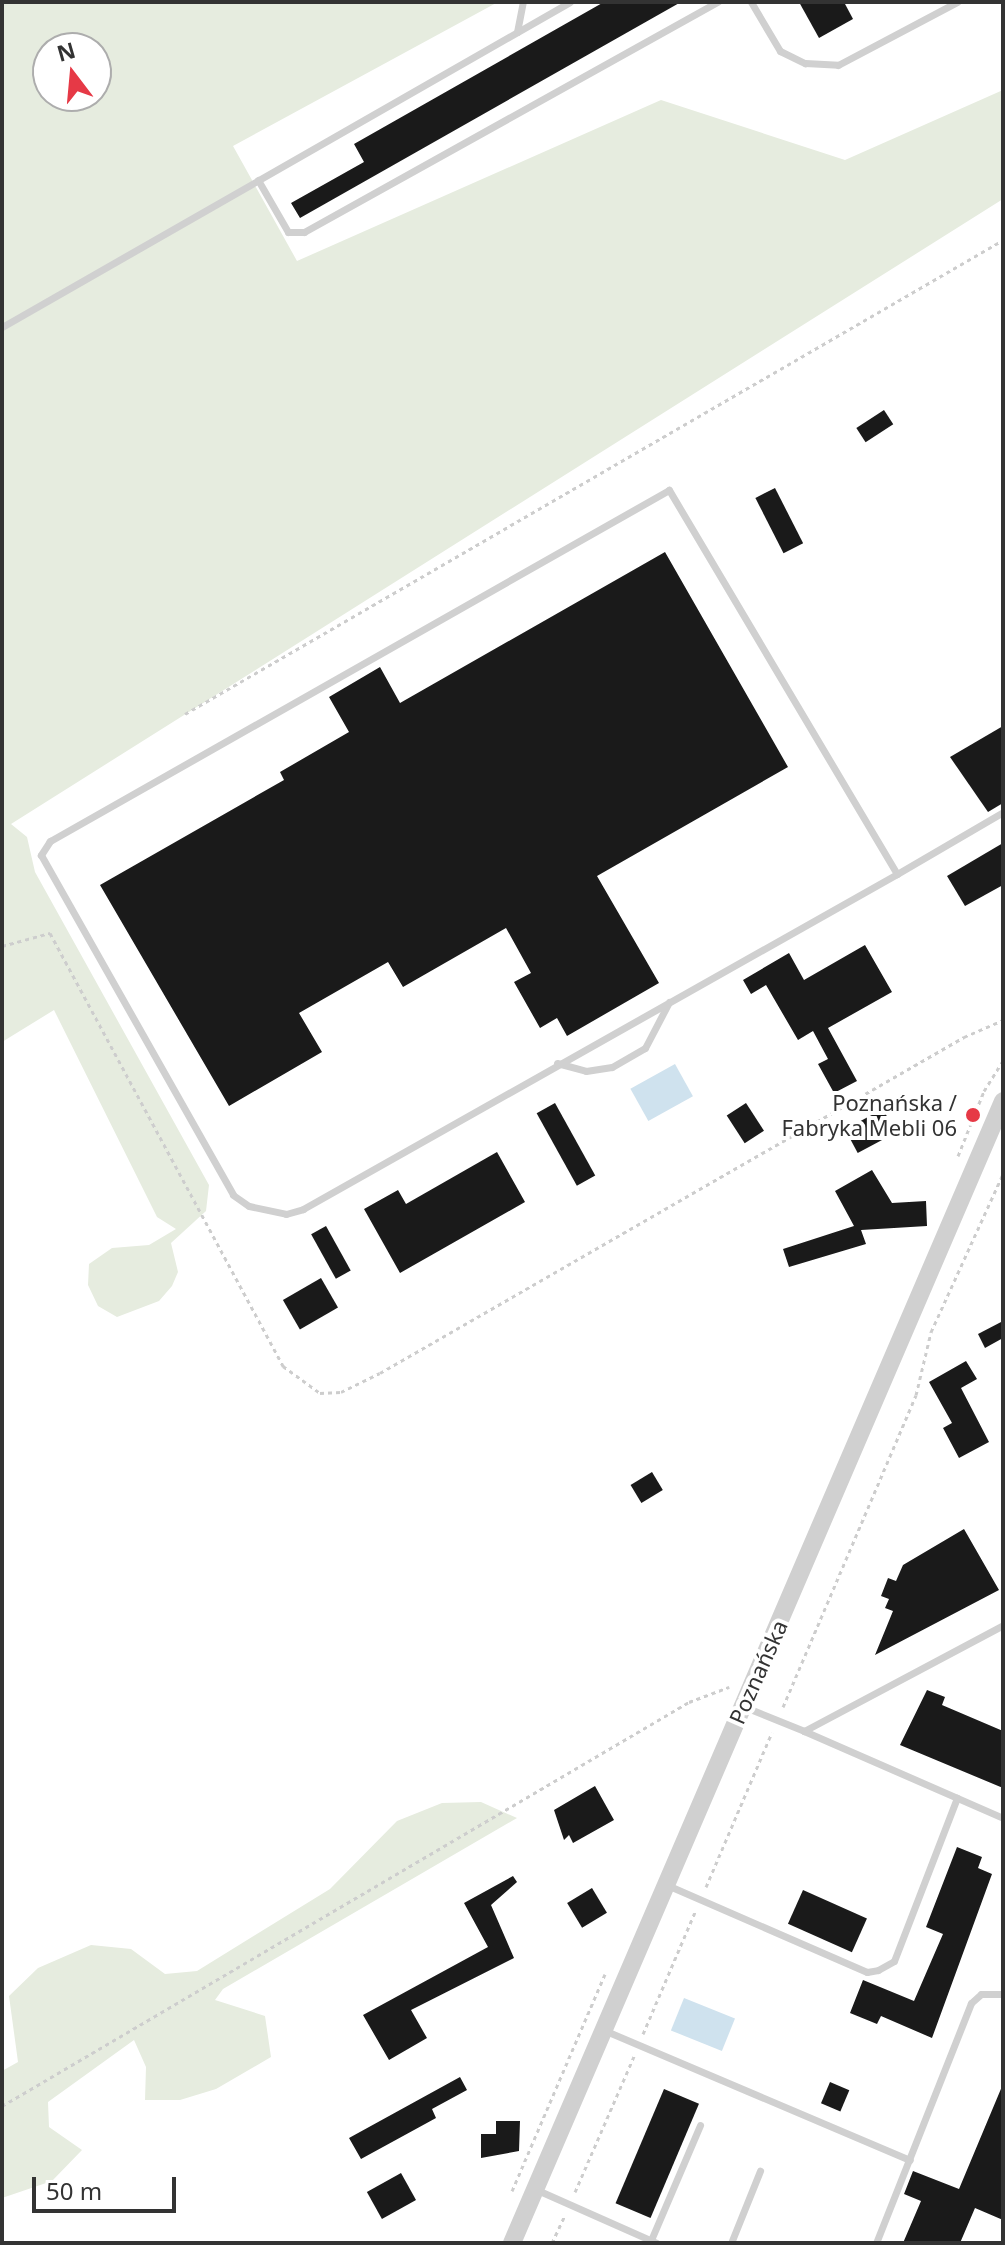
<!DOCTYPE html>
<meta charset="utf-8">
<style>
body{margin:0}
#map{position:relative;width:1005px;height:2245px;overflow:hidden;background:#fff;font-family:"Noto Sans",sans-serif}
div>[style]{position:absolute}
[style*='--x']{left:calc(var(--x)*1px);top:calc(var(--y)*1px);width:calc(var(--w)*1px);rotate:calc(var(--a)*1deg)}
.green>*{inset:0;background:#e6ecdf}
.water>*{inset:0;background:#cfe2ee;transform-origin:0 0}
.building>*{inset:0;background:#1a1a1a;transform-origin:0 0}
.path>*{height:3px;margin-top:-1.5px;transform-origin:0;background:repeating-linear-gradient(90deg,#cdcdcd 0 4px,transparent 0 8px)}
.service>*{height:7px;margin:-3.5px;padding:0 3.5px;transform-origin:3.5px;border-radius:3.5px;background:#d0d0d0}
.tertiary>*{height:18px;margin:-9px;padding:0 9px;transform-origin:9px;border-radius:9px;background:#d0d0d0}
.dots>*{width:22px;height:22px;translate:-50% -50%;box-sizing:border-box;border:4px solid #fff;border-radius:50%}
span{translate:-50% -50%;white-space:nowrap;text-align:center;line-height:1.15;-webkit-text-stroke:8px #fff;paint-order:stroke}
.poi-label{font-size:22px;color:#333}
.right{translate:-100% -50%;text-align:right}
.street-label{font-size:22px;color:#333}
.frame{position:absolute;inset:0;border:4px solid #333;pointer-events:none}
.north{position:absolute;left:32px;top:32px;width:80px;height:80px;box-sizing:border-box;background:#fff;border:2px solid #adadad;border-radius:50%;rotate:344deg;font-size:22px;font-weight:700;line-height:32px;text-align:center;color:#333}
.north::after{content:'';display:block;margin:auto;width:28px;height:36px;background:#e63946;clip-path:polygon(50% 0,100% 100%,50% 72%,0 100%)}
.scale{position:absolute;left:32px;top:2177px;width:144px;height:36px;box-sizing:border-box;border:4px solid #333;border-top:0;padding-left:10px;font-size:24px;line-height:28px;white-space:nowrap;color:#333;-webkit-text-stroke:6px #fff;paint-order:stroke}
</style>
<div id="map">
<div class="green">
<i style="clip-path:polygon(evenodd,2px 2px,498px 2px,233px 146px,297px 261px,661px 100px,845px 160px,1003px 90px,1003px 199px,11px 824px,27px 837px,35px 872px,209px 1185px,206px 1211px,171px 1243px,178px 1272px,172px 1286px,159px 1301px,117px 1317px,98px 1306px,88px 1285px,89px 1264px,112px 1248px,149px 1245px,176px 1229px,157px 1217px,54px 1010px,2px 1042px,2px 2px,48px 48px,96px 48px,96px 96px,48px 96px,48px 48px)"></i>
<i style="clip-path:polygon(481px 1802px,517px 1818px,223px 1989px,215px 2000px,265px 2016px,271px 2057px,216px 2089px,180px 2100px,145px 2100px,146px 2067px,134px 2040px,48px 2102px,49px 2127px,82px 2150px,52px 2181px,2px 2198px,2px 2071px,18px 2062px,9px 1996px,38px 1968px,91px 1945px,131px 1949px,165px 1974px,197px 1971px,330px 1889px,397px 1821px,442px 1803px)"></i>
</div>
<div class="water">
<i style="left:675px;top:1064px;width:37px;height:51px;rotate:61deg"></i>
<i style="left:684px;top:1998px;width:55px;height:35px;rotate:22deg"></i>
</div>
<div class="building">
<i style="clip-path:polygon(604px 2px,681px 2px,300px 218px,291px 203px,364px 162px,354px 144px)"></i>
<i style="clip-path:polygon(799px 2px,844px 2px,853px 19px,819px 38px)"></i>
<i style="left:884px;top:410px;width:17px;height:33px;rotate:57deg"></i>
<i style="left:775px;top:488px;width:62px;height:22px;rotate:63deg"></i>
<i style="clip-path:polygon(665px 552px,788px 767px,597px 876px,659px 983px,567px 1036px,557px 1018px,540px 1028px,514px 982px,531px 973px,506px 928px,403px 987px,388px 962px,299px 1013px,322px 1052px,229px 1106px,100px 885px,284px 780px,280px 772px,349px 732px,329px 697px,380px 667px,400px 703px)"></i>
<i style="clip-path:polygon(1003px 726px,1003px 803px,988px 812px,950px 757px)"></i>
<i style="clip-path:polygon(1003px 843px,1003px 885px,965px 906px,947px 876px)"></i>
<i style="clip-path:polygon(865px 945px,892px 992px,828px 1028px,857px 1081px,834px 1093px,818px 1064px,828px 1059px,813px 1031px,798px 1040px,766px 985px,751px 994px,743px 980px,789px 953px,804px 980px)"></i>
<i style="left:555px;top:1103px;width:83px;height:21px;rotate:61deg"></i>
<i style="left:746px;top:1103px;width:33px;height:23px;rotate:57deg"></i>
<i style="left:883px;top:1109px;width:27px;height:43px;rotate:62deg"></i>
<i style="clip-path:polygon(497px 1152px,525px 1202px,400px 1273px,364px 1209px,398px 1190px,406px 1204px)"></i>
<i style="clip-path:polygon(872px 1170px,892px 1203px,926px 1201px,927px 1226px,861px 1230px,866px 1244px,789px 1267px,783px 1249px,854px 1226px,835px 1191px)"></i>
<i style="left:326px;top:1226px;width:51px;height:17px;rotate:61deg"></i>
<i style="left:321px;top:1278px;width:34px;height:44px;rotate:60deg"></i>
<i style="clip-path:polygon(1003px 1321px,1003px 1338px,985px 1348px,978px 1334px)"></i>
<i style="clip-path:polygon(966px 1361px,977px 1379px,961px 1388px,989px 1442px,959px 1458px,943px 1428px,952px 1423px,929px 1382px)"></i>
<i style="left:652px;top:1472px;width:21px;height:25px;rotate:59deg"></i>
<i style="clip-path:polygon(964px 1529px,999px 1590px,875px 1655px,893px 1611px,885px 1608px,889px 1599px,881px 1596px,888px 1578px,896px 1581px,903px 1565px)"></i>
<i style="clip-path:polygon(927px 1690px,945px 1697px,942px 1705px,1003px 1731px,1003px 1788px,900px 1745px)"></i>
<i style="clip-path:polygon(595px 1786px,614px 1820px,573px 1843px,569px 1835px,564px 1840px,554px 1810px)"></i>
<i style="clip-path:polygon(957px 1847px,982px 1857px,978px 1868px,992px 1874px,932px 2038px,881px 2016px,877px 2024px,850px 2013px,863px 1980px,914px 2001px,943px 1934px,926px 1927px)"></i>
<i style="clip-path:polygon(513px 1876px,517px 1882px,491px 1905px,514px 1958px,411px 2010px,427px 2038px,389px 2060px,363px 2015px,488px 1947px,464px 1903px)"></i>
<i style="left:592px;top:1888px;width:29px;height:29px;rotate:59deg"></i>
<i style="left:803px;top:1890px;width:70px;height:37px;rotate:24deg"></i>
<i style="clip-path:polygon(460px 2077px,467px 2090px,432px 2109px,436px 2118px,361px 2159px,349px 2138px)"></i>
<i style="left:830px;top:2082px;width:21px;height:23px;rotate:23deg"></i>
<i style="clip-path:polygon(1003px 2084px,1003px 2220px,975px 2208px,960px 2243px,903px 2243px,921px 2201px,904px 2194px,913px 2171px,959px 2189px)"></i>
<i style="left:664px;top:2089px;width:38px;height:124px;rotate:23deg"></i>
<i style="clip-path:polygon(496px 2121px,520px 2121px,519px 2151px,481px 2158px,481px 2134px,496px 2134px)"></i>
<i style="left:401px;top:2173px;width:31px;height:39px;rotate:61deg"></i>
</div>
<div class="path">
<i style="--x:185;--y:714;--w:945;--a:-30.09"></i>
<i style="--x:2;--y:946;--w:50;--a:-15.2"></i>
<i style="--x:50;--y:933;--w:492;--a:61.7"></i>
<i style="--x:283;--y:1366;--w:46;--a:36.1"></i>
<i style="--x:320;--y:1393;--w:21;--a:-3"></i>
<i style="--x:341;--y:1392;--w:43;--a:-26"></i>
<i style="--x:380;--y:1373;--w:674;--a:-29.91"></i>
<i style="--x:964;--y:1037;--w:43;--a:-23.6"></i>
<i style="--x:958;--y:1156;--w:70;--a:-68.2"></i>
<i style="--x:984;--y:1091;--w:36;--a:-58"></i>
<i style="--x:783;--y:1707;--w:339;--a:-66.9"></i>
<i style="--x:916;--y:1395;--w:65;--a:-76.6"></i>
<i style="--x:931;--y:1332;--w:174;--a:-65.5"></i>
<i style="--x:706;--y:1887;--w:168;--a:-66.9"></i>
<i style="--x:643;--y:2034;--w:133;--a:-66.9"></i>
<i style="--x:2;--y:2106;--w:797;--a:-30.46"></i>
<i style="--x:689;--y:1702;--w:43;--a:-20.6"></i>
<i style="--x:512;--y:2191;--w:236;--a:-66.8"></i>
<i style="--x:575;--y:2192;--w:148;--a:-66.5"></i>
<i style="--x:552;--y:2243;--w:29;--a:-65"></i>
</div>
<div class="service">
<i style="--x:751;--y:2;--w:57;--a:59.4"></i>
<i style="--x:780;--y:51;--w:28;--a:26"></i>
<i style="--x:805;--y:63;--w:33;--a:3"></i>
<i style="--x:838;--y:65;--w:135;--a:-27.9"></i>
<i style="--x:517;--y:32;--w:31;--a:-79"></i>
<i style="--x:258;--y:180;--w:60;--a:60"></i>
<i style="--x:288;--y:232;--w:16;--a:0"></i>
<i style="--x:304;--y:232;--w:474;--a:-29.1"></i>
<i style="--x:2;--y:327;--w:654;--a:-29.78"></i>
<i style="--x:897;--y:874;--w:447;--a:-120.7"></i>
<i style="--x:669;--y:490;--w:712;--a:150.44"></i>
<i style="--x:50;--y:841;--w:17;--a:123"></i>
<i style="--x:41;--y:855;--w:390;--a:60.5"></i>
<i style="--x:233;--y:1195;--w:19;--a:35"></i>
<i style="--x:249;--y:1206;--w:38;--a:12"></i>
<i style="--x:286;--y:1214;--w:18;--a:-16"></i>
<i style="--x:303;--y:1209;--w:682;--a:-29.42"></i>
<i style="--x:897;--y:874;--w:123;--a:-30.3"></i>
<i style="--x:557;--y:1063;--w:30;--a:15"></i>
<i style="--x:586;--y:1071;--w:26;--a:-9"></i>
<i style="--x:612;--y:1067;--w:38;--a:-30"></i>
<i style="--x:645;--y:1048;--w:52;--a:-62.4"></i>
<i style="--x:745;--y:1707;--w:64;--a:22.1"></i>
<i style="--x:804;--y:1731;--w:225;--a:-28"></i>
<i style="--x:804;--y:1731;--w:217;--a:23.6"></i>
<i style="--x:667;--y:1885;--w:218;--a:23.5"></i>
<i style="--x:867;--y:1972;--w:11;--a:-10"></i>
<i style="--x:878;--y:1970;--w:18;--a:-29"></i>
<i style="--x:894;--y:1961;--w:175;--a:-68.9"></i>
<i style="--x:606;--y:2031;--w:330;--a:23"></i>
<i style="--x:535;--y:2189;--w:133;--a:23.9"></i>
<i style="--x:651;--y:2240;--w:125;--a:-66.9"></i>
<i style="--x:731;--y:2243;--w:78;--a:-68.1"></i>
<i style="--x:876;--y:2243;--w:258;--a:-68.4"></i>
<i style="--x:971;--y:2003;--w:13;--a:-42"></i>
<i style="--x:981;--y:1994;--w:22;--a:0"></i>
</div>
<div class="tertiary">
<i style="--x:512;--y:2243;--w:1243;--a:-66.73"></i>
</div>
<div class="dots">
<i style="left:973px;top:1115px;background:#e63946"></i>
</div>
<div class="poi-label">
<span class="right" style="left:957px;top:1115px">Poznańska /<br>Fabryka Mebli 06</span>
</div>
<div class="street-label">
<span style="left:758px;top:1672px;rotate:-66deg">Poznańska</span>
</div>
<div class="frame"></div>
<div class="north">N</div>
<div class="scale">50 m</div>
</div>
